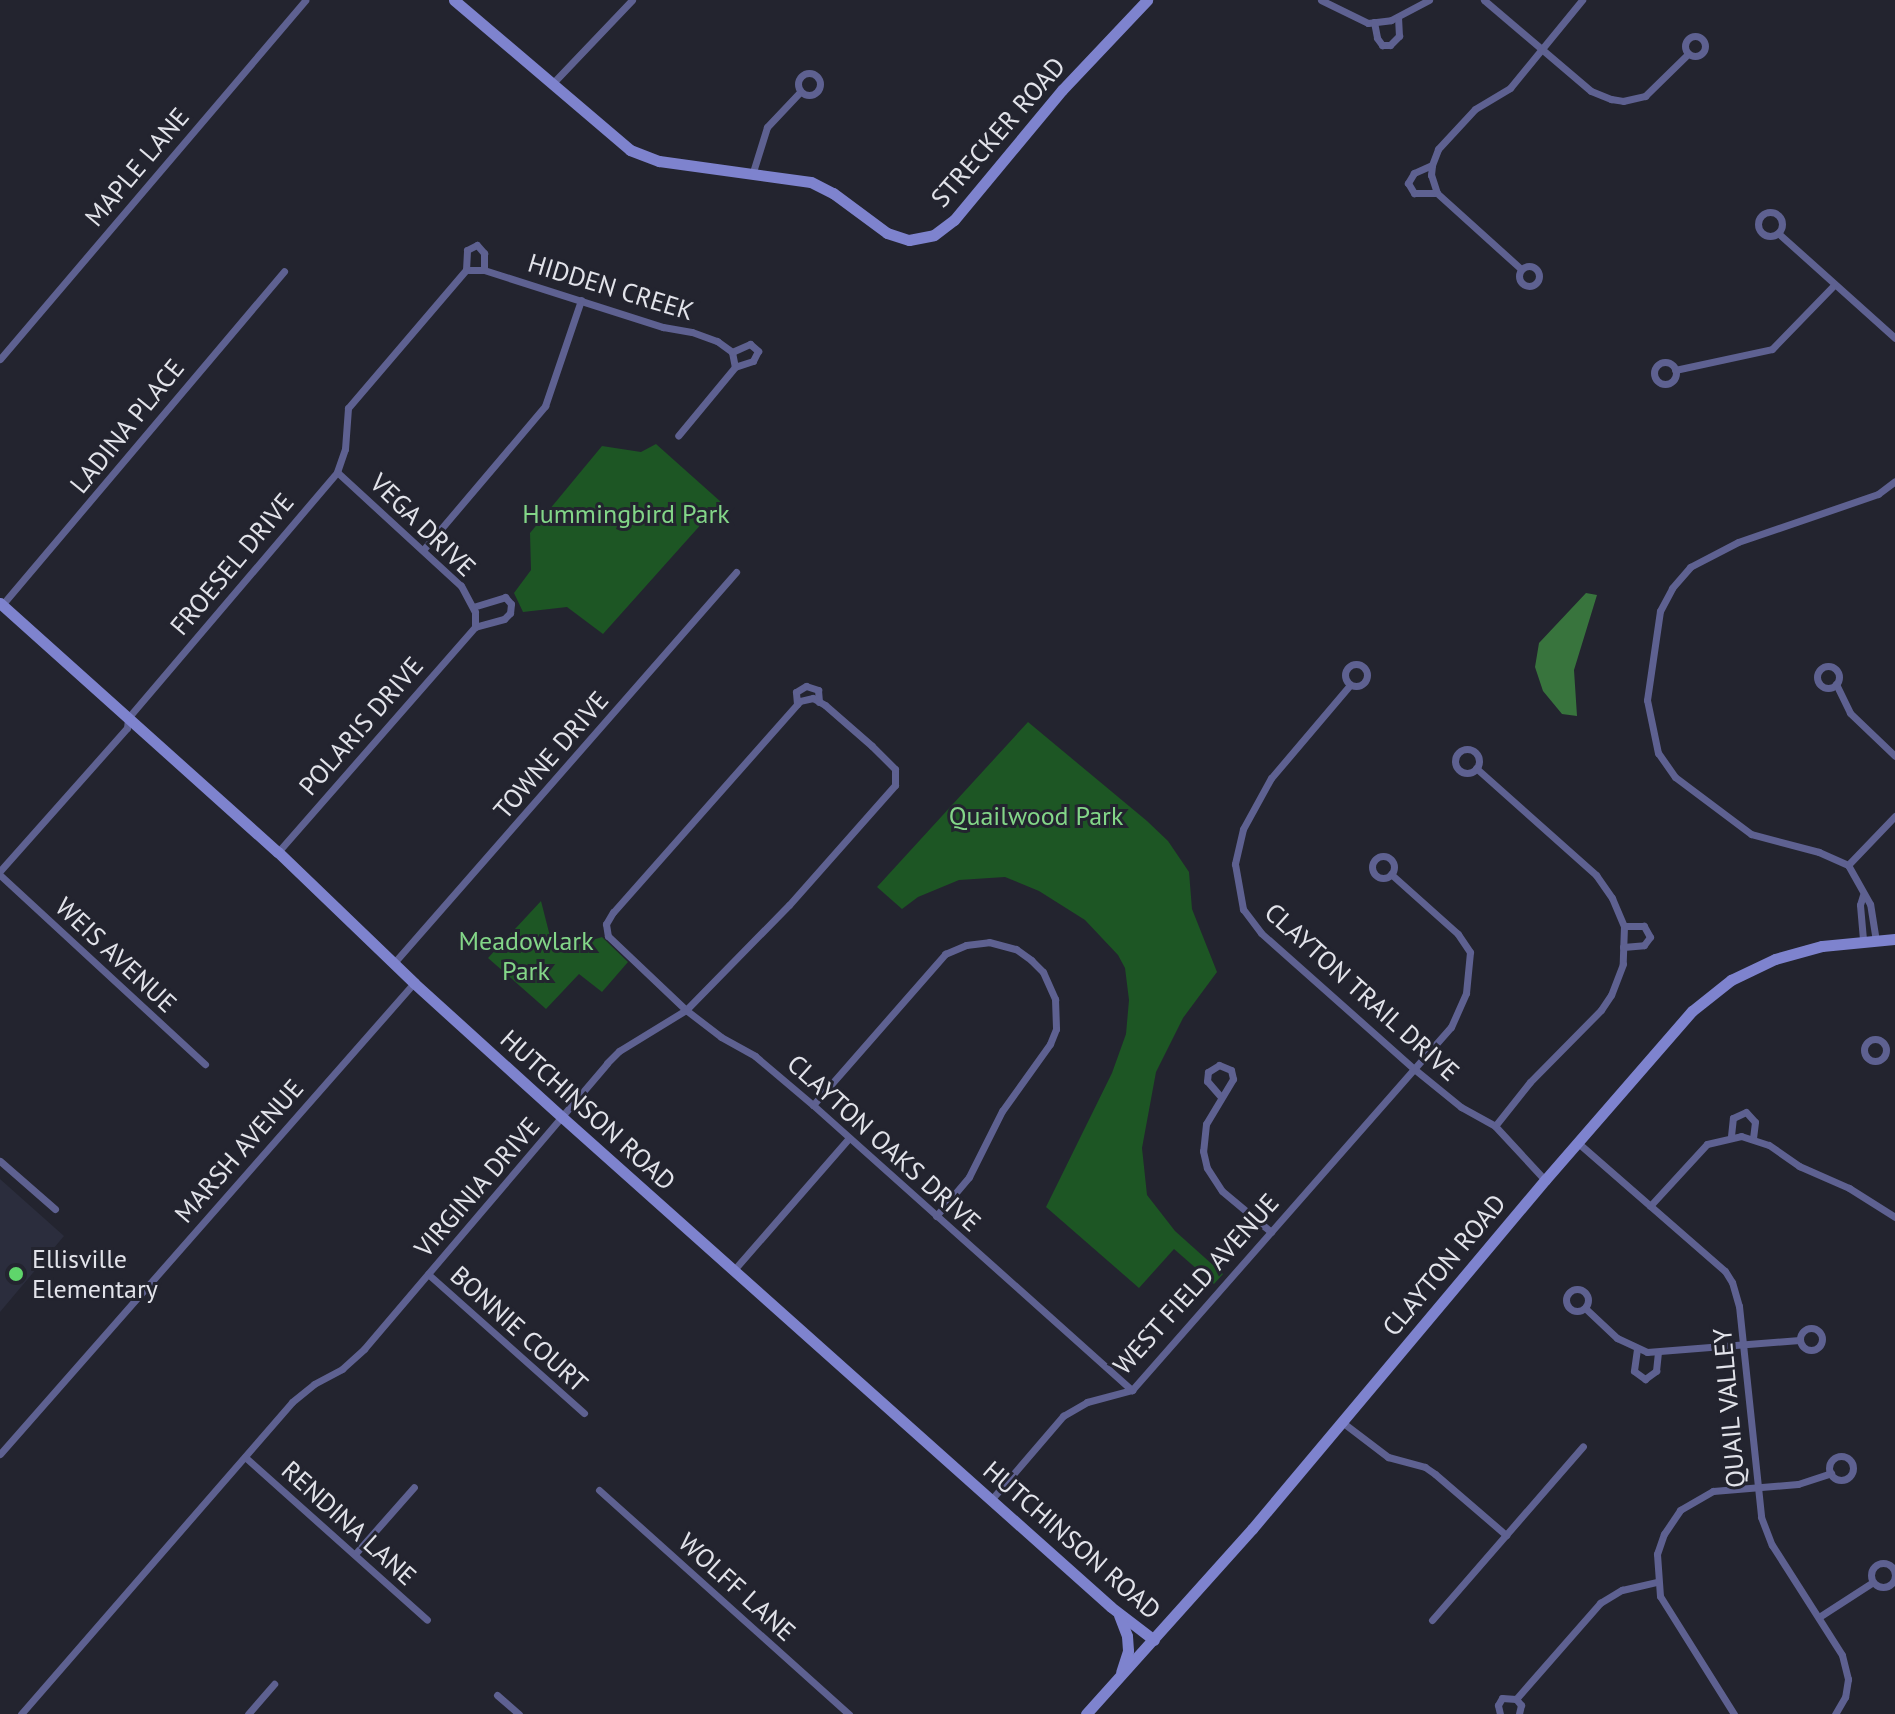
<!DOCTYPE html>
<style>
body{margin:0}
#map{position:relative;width:1895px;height:1714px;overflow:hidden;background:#23242f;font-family:"PT Sans",sans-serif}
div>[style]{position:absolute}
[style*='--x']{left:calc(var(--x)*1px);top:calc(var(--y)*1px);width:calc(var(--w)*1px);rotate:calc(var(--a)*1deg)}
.built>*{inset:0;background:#2b2d3d}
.green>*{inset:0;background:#1d5624}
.water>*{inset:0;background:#38743d}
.street>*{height:7px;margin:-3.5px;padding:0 3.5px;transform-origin:3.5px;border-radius:3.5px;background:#5e6191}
.street>.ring{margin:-3.5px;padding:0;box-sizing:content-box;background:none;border:7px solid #5e6191;border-radius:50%}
.secondary>*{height:11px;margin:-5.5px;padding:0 5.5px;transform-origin:5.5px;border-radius:5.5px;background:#7e83ce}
.dots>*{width:22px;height:22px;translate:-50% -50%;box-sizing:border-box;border:4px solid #23242f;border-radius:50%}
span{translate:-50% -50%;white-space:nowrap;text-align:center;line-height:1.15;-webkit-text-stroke:6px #23242f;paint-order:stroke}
.street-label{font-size:26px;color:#e2e3ea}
.park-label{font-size:26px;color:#83d688}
.poi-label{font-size:26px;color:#e2e3ea}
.left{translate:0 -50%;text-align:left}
</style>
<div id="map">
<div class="built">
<i style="clip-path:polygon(0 1179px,64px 1236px,0 1312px)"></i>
</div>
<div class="green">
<i style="clip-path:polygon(656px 444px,721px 502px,603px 634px,567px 607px,523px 612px,514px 593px,531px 570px,530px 533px,602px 446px,641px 452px)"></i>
<i style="clip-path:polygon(1028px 722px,1147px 821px,1168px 841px,1189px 872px,1192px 909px,1217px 972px,1183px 1018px,1156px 1072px,1142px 1148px,1147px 1195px,1175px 1231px,1223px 1274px,1214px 1284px,1174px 1249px,1139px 1288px,1046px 1207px,1112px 1073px,1126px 1034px,1129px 1000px,1125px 968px,1118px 955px,1085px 920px,1039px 891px,1005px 877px,959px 880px,918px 897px,902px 909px,877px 887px)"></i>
<i style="clip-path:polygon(541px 901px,554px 952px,602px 937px,628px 962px,602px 992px,579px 974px,546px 1009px,488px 958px)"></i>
</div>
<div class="water">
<i style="clip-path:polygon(1586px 593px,1597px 595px,1574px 670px,1577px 716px,1562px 714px,1543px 691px,1535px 667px,1539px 643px)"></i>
</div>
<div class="street">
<i style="--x:1321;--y:0;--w:52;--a:26.1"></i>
<i style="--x:1368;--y:23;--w:23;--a:-7"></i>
<i style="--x:1391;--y:20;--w:43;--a:-27.8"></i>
<i style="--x:1484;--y:0;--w:140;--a:40.4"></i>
<i style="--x:1591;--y:91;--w:22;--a:22"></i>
<i style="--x:1611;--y:99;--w:12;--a:9"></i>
<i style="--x:1623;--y:101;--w:23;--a:-13"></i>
<i style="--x:1645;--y:96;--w:60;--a:-44.3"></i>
<i style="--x:1374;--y:22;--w:16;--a:79"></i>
<i style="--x:1377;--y:38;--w:9;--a:54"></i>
<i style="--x:1382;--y:45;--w:8;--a:0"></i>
<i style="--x:1390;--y:45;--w:13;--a:-45"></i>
<i style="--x:1399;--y:36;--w:19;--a:-93"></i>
<i class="ring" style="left:1685px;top:36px;width:13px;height:13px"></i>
<i class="ring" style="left:798px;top:73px;width:15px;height:15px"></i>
<i style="--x:552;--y:84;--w:116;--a:-46.4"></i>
<i style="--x:1432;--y:165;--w:20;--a:156"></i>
<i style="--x:1414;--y:173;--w:12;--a:121"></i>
<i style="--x:1408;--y:183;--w:12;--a:59"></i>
<i style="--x:1414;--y:193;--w:23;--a:0"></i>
<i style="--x:753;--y:172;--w:47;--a:-72.7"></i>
<i style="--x:767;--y:127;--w:48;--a:-46.7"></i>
<i class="ring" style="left:1758px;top:212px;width:17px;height:17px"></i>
<i style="--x:1778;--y:233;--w:157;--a:41.9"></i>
<i class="ring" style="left:1519px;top:266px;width:13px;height:13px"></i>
<i style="--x:1521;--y:269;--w:113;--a:-137.9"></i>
<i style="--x:1437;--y:193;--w:19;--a:-108"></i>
<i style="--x:1431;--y:175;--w:10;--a:-84"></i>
<i style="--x:1432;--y:165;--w:17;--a:-69"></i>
<i style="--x:1438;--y:149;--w:54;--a:-47.2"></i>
<i style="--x:1475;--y:109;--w:41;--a:-31"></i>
<i style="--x:1510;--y:88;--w:114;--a:-50.7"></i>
<i style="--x:466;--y:270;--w:18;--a:0"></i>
<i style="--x:484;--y:270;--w:188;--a:17.7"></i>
<i style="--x:663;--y:327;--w:29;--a:10"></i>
<i style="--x:692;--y:332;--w:27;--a:20"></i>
<i style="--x:717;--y:341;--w:19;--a:36"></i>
<i style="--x:732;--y:352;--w:15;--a:79"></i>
<i style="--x:735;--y:367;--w:89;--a:129.6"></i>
<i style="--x:466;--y:270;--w:20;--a:-87"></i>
<i style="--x:467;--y:250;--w:11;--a:-27"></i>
<i style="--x:477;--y:245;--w:11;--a:49"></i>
<i style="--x:484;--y:253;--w:17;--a:90"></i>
<i style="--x:732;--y:352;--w:20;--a:-24"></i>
<i style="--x:750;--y:344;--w:11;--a:41"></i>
<i style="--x:758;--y:351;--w:11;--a:117"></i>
<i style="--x:753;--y:361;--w:19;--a:162"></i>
<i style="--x:0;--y:359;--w:471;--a:-49.6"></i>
<i class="ring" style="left:1654px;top:362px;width:15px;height:15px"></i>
<i style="--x:1675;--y:370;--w:99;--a:-12.2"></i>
<i style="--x:1772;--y:349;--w:89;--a:-45.9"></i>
<i style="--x:423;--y:550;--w:189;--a:-49.7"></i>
<i style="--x:545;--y:406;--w:112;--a:-71.2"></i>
<i style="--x:2;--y:605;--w:437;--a:-49.8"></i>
<i style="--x:473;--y:607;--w:34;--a:-17"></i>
<i style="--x:505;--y:597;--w:9;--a:49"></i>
<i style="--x:511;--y:604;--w:9;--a:96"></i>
<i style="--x:510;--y:613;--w:8;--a:135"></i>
<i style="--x:504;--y:619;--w:30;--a:165"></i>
<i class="ring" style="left:1345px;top:664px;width:15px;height:15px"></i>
<i class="ring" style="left:1817px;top:666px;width:15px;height:15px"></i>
<i style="--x:1836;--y:684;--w:32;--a:64"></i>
<i style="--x:1850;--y:713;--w:62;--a:43.7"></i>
<i style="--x:1350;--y:685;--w:122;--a:130.3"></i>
<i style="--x:1271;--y:778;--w:58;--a:118.8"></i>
<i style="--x:1243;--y:829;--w:36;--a:103"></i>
<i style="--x:1235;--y:864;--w:46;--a:79.9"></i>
<i style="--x:1243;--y:909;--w:30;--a:53"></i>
<i style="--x:1261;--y:933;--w:203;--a:41.6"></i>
<i style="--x:1413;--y:1068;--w:62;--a:39.1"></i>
<i style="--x:1461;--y:1107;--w:39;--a:29"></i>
<i style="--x:1495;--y:1126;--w:74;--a:47.2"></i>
<i style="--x:797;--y:704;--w:12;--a:-95"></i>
<i style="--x:796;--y:692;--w:12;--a:-31"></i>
<i style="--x:806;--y:686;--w:13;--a:18"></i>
<i style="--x:818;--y:690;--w:12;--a:85"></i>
<i class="ring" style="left:1455px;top:749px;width:17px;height:17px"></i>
<i style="--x:1476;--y:768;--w:161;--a:41.7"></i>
<i style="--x:1596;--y:875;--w:28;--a:55"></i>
<i style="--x:1612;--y:898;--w:30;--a:67"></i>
<i style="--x:1624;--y:926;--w:38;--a:92"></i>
<i style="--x:1623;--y:964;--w:33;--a:111"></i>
<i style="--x:1611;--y:995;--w:18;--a:124"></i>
<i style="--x:1601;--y:1010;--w:101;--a:134.6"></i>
<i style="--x:1530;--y:1082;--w:56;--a:128.5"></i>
<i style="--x:278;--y:852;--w:299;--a:-48.8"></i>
<i style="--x:475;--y:627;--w:15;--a:-90"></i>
<i style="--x:475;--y:612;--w:30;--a:-118"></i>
<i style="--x:461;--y:586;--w:168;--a:-137.4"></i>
<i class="ring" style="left:1372px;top:856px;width:15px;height:15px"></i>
<i style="--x:1848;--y:865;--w:68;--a:-46.2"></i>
<i style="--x:0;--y:871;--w:191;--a:-48.4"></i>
<i style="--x:127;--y:728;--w:10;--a:-84"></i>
<i style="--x:128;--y:718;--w:323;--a:-49.6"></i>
<i style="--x:337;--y:472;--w:24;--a:-71"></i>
<i style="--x:345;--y:449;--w:41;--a:-85.8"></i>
<i style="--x:348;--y:408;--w:182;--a:-49.5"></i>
<i style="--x:0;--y:875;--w:279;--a:42.7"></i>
<i style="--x:1863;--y:895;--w:10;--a:107"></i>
<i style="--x:1860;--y:905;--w:37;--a:85"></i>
<i style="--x:1876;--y:941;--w:37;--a:-99"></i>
<i style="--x:1870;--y:904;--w:45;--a:-119.4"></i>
<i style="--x:1848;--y:865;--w:32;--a:-156"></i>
<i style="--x:1819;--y:852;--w:70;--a:-165.2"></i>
<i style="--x:1751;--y:834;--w:95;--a:-143.1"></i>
<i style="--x:1675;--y:777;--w:29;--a:-125"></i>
<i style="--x:1658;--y:753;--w:54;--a:-101.7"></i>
<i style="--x:1647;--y:700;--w:90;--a:-81.7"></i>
<i style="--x:1660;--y:611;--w:26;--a:-62"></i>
<i style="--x:1672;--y:588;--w:28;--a:-49"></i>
<i style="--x:1690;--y:567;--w:54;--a:-27.5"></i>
<i style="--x:1738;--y:542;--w:148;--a:-18.9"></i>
<i style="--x:1878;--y:494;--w:21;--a:-37"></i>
<i style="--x:1623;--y:947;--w:21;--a:-5"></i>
<i style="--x:1644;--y:945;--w:10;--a:-53"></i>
<i style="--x:1650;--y:937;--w:13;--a:-119"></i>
<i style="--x:1644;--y:926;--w:20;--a:180"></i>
<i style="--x:393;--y:964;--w:521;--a:-48.81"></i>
<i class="ring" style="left:1864px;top:1039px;width:15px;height:15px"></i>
<i style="--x:1221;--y:1097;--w:21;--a:-131"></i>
<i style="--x:1207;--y:1081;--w:9;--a:-84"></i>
<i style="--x:1208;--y:1072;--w:13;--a:-32"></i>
<i style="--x:1219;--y:1065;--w:13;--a:23"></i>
<i style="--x:1231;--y:1070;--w:9;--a:77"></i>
<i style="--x:1233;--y:1079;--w:52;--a:121"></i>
<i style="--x:1206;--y:1124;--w:27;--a:96"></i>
<i style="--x:1203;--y:1151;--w:17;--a:77"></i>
<i style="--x:1207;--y:1168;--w:27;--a:57"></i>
<i style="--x:1222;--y:1191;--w:64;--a:39.9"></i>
<i style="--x:813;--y:1105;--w:201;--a:-48.8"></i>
<i style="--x:945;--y:954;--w:23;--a:-23"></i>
<i style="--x:966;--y:945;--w:23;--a:-7"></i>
<i style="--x:989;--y:942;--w:28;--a:15"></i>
<i style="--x:1016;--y:949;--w:19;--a:36"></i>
<i style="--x:1031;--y:960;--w:17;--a:45"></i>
<i style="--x:1043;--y:972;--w:30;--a:66"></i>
<i style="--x:1055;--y:999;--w:30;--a:88"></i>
<i style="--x:1056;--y:1029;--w:16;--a:112"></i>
<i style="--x:1050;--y:1044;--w:82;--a:125.6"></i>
<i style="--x:1002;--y:1111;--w:74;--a:116.6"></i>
<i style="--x:969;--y:1177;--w:51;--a:130.2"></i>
<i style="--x:1731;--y:1136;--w:18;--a:-84"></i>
<i style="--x:1733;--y:1118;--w:14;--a:-25"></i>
<i style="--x:1746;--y:1112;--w:13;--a:48"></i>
<i style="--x:1755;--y:1122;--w:16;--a:97"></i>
<i style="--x:1577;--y:1142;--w:196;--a:41.1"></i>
<i style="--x:1725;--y:1271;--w:13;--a:58"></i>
<i style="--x:1732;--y:1282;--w:25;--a:74"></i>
<i style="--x:1739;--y:1306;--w:212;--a:84"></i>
<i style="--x:1761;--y:1517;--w:30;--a:69"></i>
<i style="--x:1772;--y:1545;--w:130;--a:57.5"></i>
<i style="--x:1842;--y:1655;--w:25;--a:76"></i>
<i style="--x:1848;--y:1679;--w:18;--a:99"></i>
<i style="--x:1845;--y:1697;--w:20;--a:120"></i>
<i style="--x:0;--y:1161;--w:73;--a:41.1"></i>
<i style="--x:1650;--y:1206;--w:84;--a:-47.4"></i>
<i style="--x:1707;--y:1144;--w:35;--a:-13"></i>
<i style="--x:1741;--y:1136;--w:29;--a:18"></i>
<i style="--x:1769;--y:1145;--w:37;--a:35"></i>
<i style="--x:1799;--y:1166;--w:55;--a:23.7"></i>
<i style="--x:1849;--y:1188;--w:54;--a:32.2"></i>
<i style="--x:733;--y:1271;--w:175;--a:-48.9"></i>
<i style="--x:428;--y:1274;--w:209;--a:41.7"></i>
<i class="ring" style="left:1566px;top:1289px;width:15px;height:15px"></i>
<i style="--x:1585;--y:1308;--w:44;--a:43.2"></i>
<i style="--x:1617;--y:1338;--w:33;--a:25"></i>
<i style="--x:1647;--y:1352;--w:153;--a:-4.5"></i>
<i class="ring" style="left:1800px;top:1328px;width:15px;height:15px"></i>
<i style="--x:1637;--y:1349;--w:22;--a:98"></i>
<i style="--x:1634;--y:1371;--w:14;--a:36"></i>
<i style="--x:1645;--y:1379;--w:14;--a:-36"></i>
<i style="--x:1656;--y:1371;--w:18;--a:-84"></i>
<i style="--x:1342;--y:1422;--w:58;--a:37.3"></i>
<i style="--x:1388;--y:1457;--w:38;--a:15"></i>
<i style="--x:1425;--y:1467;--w:12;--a:35"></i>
<i style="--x:1435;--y:1474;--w:94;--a:40.7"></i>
<i style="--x:0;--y:1454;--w:627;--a:-48.69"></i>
<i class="ring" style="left:1829px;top:1456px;width:17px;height:17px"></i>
<i style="--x:245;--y:1457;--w:244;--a:41.8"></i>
<i style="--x:599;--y:1490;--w:336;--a:41.9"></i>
<i style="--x:991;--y:1500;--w:111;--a:-49.4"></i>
<i style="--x:1063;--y:1416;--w:28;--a:-30"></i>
<i style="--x:1087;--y:1402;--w:47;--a:-14.9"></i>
<i style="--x:1132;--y:1390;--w:483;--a:-48.7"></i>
<i style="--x:1451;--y:1027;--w:37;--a:-66"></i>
<i style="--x:1466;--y:993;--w:41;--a:-84.4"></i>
<i style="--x:1470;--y:952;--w:22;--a:-124"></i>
<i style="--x:1458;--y:934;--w:90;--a:-138.2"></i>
<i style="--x:355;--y:1554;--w:89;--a:-48.6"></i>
<i class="ring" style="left:1871px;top:1563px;width:17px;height:17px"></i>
<i style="--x:1819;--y:1617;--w:64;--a:-32.9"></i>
<i style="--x:1432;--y:1620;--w:230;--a:-49"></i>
<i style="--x:497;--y:1695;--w:29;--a:41"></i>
<i style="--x:1516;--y:1699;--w:128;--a:-48.8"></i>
<i style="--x:1600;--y:1603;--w:26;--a:-31"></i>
<i style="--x:1622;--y:1590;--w:36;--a:-13"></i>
<i style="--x:1516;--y:1699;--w:8;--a:50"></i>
<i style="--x:1521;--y:1705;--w:9;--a:103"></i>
<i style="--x:21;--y:1714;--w:413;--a:-49"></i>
<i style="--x:292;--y:1402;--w:28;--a:-39"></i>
<i style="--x:314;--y:1384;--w:32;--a:-28"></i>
<i style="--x:342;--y:1369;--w:30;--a:-42"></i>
<i style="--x:364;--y:1349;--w:375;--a:-49.6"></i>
<i style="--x:607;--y:1063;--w:17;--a:-45"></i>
<i style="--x:619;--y:1051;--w:79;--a:-31.5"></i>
<i style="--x:686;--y:1010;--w:147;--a:-45.6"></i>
<i style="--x:789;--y:905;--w:160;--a:-48.5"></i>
<i style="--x:895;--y:785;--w:16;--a:-90"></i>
<i style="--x:895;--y:769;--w:33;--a:-135"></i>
<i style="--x:872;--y:746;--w:62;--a:-138.9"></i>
<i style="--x:825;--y:705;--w:14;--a:-150"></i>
<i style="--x:813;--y:698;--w:13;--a:167"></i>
<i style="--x:800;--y:701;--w:282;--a:131.5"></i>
<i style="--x:613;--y:912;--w:14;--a:120"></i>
<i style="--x:606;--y:924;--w:12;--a:81"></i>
<i style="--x:608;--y:936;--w:108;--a:43.5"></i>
<i style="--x:686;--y:1010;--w:44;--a:37.6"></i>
<i style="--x:721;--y:1037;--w:39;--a:29"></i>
<i style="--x:755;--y:1056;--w:76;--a:40.2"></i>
<i style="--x:813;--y:1105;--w:428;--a:41.8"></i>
<i style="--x:248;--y:1714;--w:40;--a:-49"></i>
<i style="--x:1500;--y:1714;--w:9;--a:-103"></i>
<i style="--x:1498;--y:1705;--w:8;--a:-60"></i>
<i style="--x:1502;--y:1698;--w:14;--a:4"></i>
<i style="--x:1734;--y:1714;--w:139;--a:-122.1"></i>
<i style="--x:1660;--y:1596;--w:42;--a:-94.1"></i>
<i style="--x:1657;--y:1554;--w:21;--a:-71"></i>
<i style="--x:1664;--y:1534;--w:29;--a:-56"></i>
<i style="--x:1680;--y:1510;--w:38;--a:-30"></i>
<i style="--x:1713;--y:1491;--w:85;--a:-4.7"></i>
<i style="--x:1798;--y:1484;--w:35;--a:-18"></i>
</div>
<div class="secondary">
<i style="--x:454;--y:0;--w:231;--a:40.4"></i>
<i style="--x:630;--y:150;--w:31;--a:21"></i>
<i style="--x:659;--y:161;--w:153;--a:7.9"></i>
<i style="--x:811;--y:182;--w:25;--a:27"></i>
<i style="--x:833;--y:193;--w:67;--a:36.5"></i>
<i style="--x:887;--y:233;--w:23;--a:18"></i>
<i style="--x:909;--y:240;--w:25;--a:-11"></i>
<i style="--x:934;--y:235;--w:25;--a:-37"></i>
<i style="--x:954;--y:220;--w:169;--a:-50.3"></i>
<i style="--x:1062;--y:90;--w:124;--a:-46.6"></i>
<i style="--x:0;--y:603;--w:373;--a:41.9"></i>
<i style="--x:278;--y:852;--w:189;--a:43.9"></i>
<i style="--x:414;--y:983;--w:201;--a:42.2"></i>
<i style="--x:563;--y:1118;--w:734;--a:41.74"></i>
<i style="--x:1111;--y:1607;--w:54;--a:37.5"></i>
<i style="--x:1119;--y:1615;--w:22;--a:69"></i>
<i style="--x:1127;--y:1636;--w:15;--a:86"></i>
<i style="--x:1128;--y:1651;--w:22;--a:108"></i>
<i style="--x:1086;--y:1714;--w:249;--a:-48.1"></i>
<i style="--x:1252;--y:1529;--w:456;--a:-50"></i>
<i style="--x:1545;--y:1180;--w:224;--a:-49"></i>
<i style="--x:1692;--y:1011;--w:50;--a:-38.5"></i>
<i style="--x:1731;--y:980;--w:49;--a:-25.5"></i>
<i style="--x:1775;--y:959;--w:49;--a:-15.5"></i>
<i style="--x:1822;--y:946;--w:73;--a:-5.5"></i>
</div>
<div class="dots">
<i style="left:16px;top:1274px;background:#5fd56b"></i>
</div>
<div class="street-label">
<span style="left:998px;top:132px;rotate:-49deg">STRECKER ROAD</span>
<span style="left:137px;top:167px;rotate:-50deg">MAPLE LANE</span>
<span style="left:611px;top:287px;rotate:17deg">HIDDEN CREEK</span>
<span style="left:127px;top:426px;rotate:-51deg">LADINA PLACE</span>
<span style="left:423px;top:525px;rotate:44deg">VEGA DRIVE</span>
<span style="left:232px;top:564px;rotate:-50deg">FROESEL DRIVE</span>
<span style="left:361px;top:726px;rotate:-49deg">POLARIS DRIVE</span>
<span style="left:551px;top:755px;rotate:-49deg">TOWNE DRIVE</span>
<span style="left:116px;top:955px;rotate:43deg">WEIS AVENUE</span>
<span style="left:1362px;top:992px;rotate:42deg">CLAYTON TRAIL DRIVE</span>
<span style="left:588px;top:1110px;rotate:42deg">HUTCHINSON ROAD</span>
<span style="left:884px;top:1143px;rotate:42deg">CLAYTON OAKS DRIVE</span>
<span style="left:239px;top:1151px;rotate:-49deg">MARSH AVENUE</span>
<span style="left:477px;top:1187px;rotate:-49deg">VIRGINIA DRIVE</span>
<span style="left:1444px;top:1265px;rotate:-50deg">CLAYTON ROAD</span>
<span style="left:1196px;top:1284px;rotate:-48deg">WEST FIELD AVENUE</span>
<span style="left:519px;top:1329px;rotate:42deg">BONNIE COURT</span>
<span style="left:1729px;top:1408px;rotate:-95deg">QUAIL VALLEY</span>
<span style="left:349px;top:1523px;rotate:42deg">RENDINA LANE</span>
<span style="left:1072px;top:1540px;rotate:41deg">HUTCHINSON ROAD</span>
<span style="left:737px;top:1587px;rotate:42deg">WOLFF LANE</span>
</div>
<div class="park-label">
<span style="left:626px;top:514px">Hummingbird Park</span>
<span style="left:1036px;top:816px">Quailwood Park</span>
<span style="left:526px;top:956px">Meadowlark<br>Park</span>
</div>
<div class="poi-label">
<span class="left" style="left:32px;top:1274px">Ellisville<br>Elementary</span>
</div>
</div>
